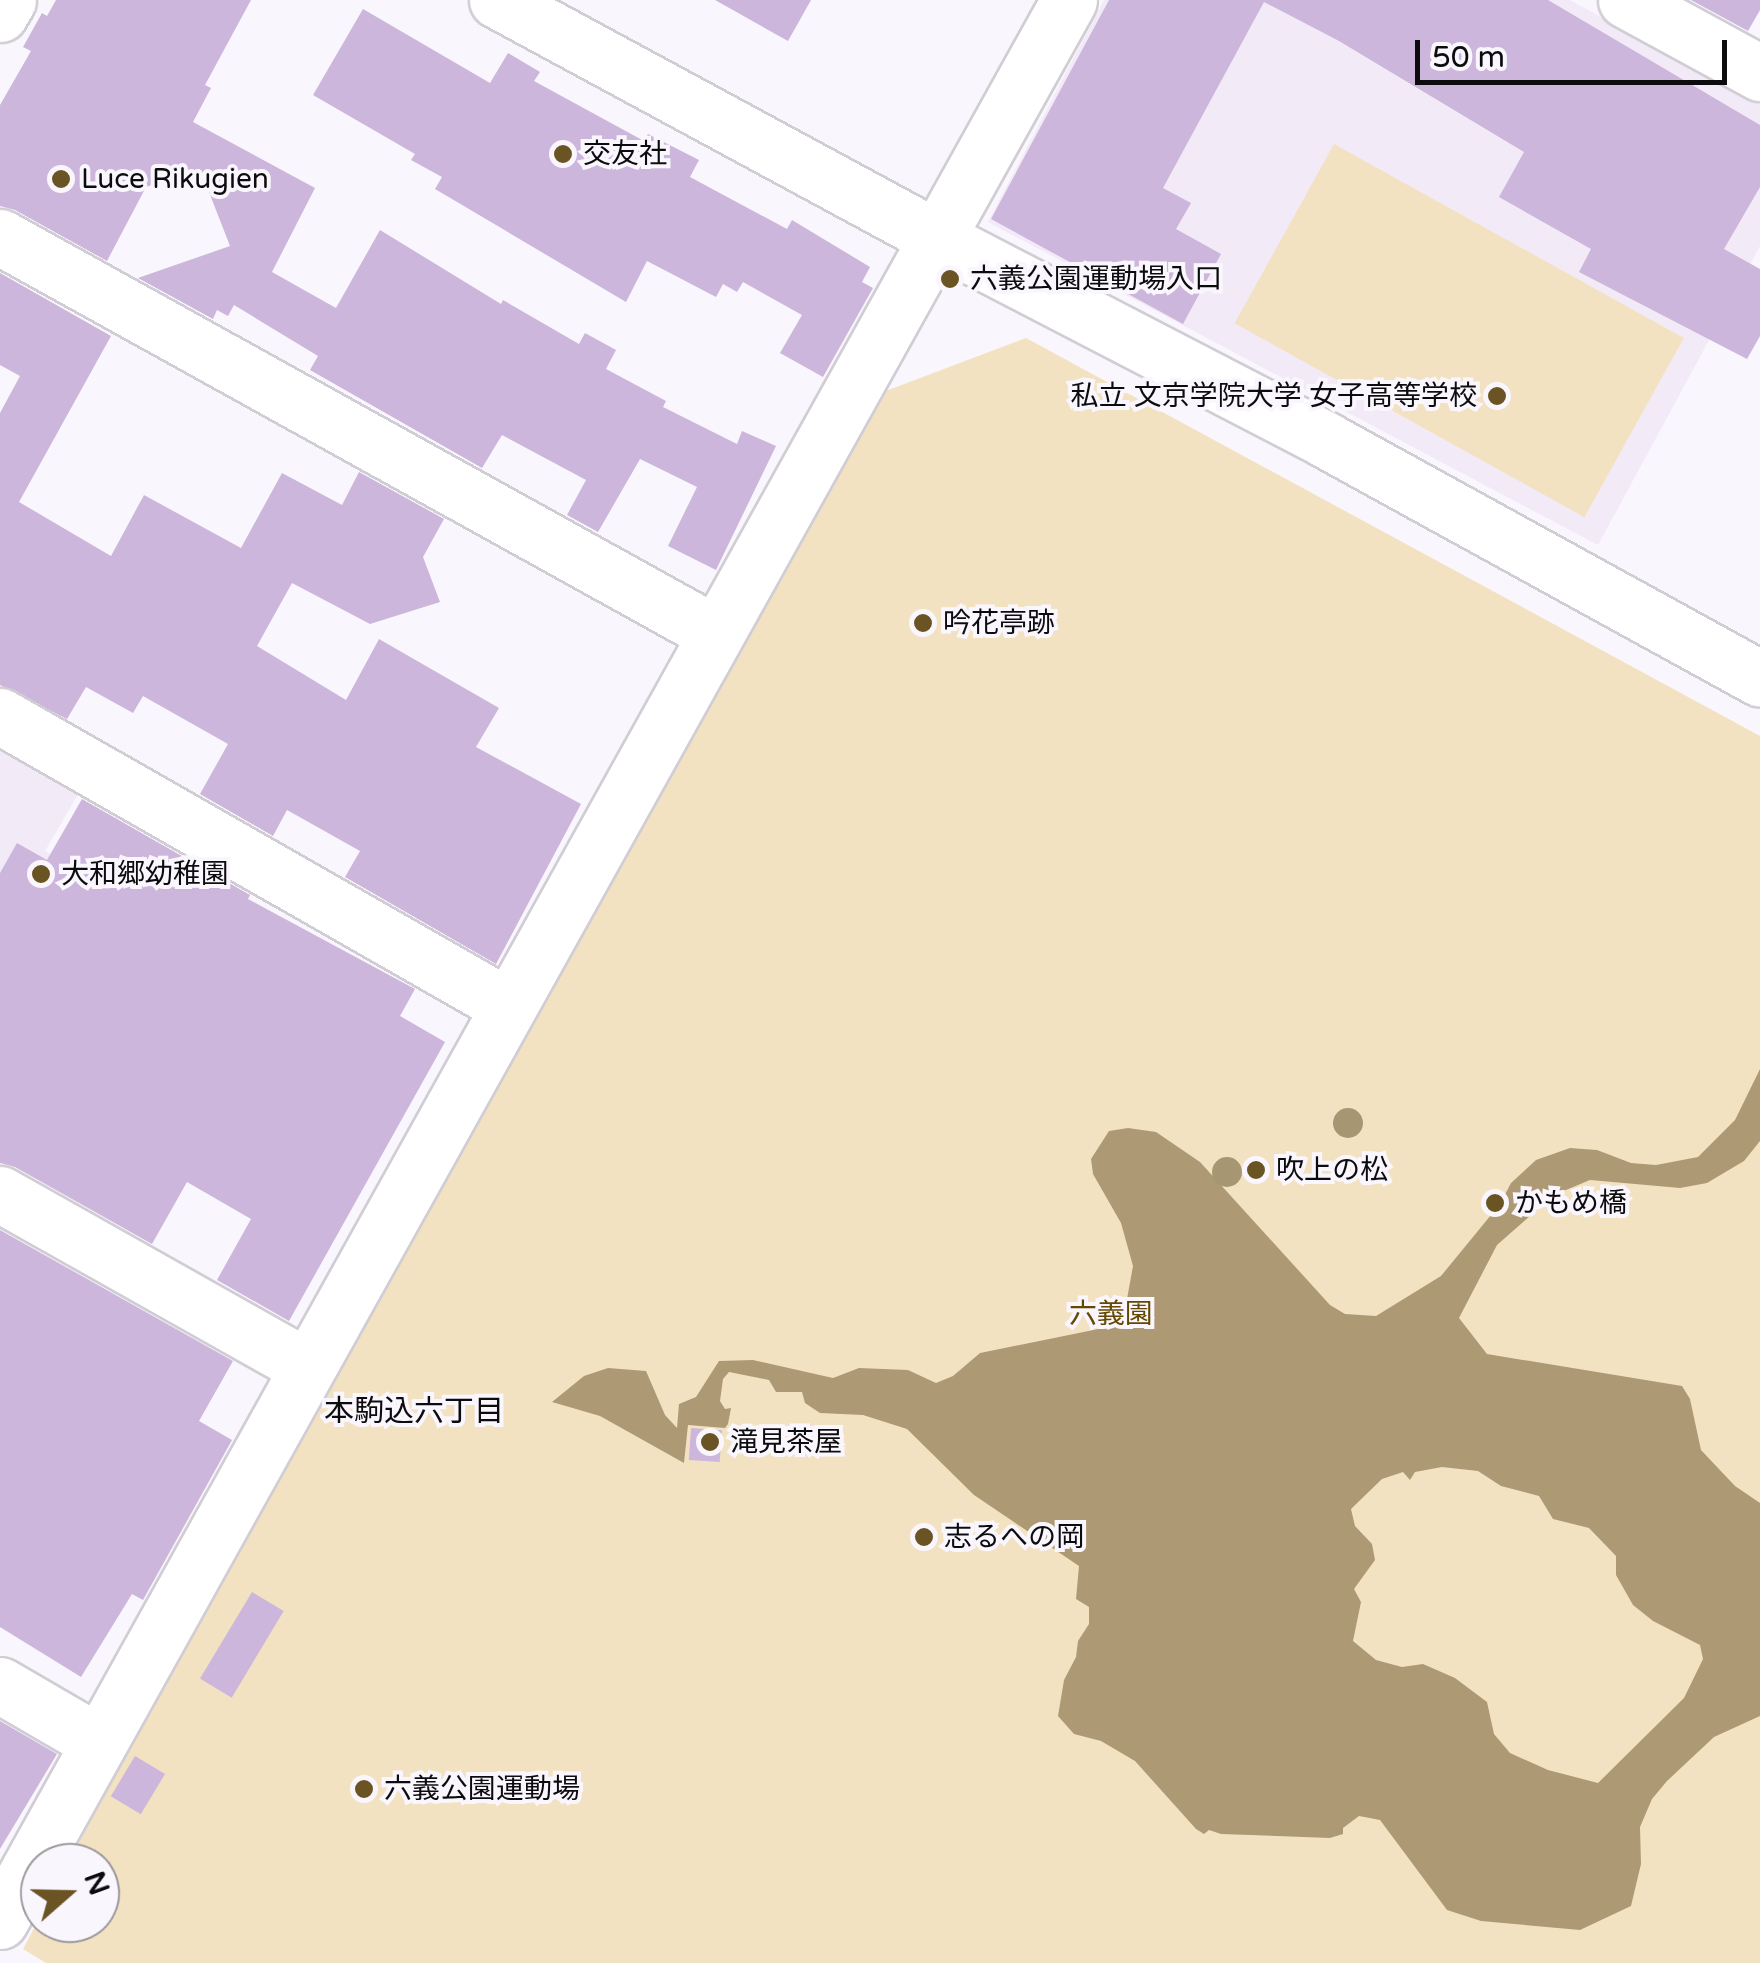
<!DOCTYPE html>
<meta charset="utf-8">
<style>
body{margin:0}
#map{position:relative;width:1760px;height:1963px;overflow:hidden;background:#faf6fd;font-family:"Varela Round","Noto Sans JP",sans-serif}
div>[style]{position:absolute}
[style*='--x']{left:calc(var(--x)*1px);top:calc(var(--y)*1px);width:calc(var(--w)*1px);rotate:calc(var(--a)*1deg)}
.built>*{inset:0;background:#f2eaf7}
.green>*{inset:0;background:#f3e2c2;transform-origin:0 0}
.water>*{inset:0;background:#ad9a74}
.building>*{inset:0;background:#ccb6db;transform-origin:0 0}
.roads{filter:drop-shadow(2px 0 #d1cdd4) drop-shadow(-2px 0 #d1cdd4) drop-shadow(0 2px #d1cdd4) drop-shadow(0 -2px #d1cdd4)}
.minor>*{height:55px;margin:-27.5px;padding:0 27.5px;transform-origin:27.5px;border-radius:27.5px;background:#fff}
.trees>*{width:30px;height:30px;margin:-15px;border-radius:50%;background:#a79672}
.dots>*{width:28px;height:28px;translate:-50% -50%;box-sizing:border-box;border:5px solid #faf6fd;border-radius:50%}
span{translate:-50% -50%;white-space:nowrap;text-align:center;line-height:1.15;-webkit-text-stroke:8px #faf6fd;paint-order:stroke}
.poi-label{font-size:28px;color:#0c0b0d}
.left{translate:0 -50%;text-align:left}
.right{translate:-100% -50%;text-align:right}
.park-label{font-size:28px;color:#634800}
.neighbourhood-label{font-size:30px;color:#0c0b0d}
.north{position:absolute;left:20px;top:1843px;width:100px;height:100px;box-sizing:border-box;background:#faf6fd;border:2px solid #9b989d;border-radius:50%;rotate:70deg;font-size:28px;font-weight:700;line-height:40px;text-align:center;color:#0c0b0d}
.north::after{content:'';display:block;margin:auto;width:35px;height:45px;background:#6b5424;clip-path:polygon(50% 0,100% 100%,50% 72%,0 100%)}
.scale{position:absolute;left:1415px;top:40px;width:312px;height:45px;box-sizing:border-box;border:5px solid #0c0b0d;border-top:0;padding-left:12px;font-size:30px;line-height:35px;white-space:nowrap;color:#0c0b0d;-webkit-text-stroke:8px #faf6fd;paint-order:stroke}
</style>
<div id="map">
<div class="built">
<i style="clip-path:polygon(1104px 0,1570px 0,1760px 105px,1760px 246px,1598px 545px,988px 222px)"></i>
<i style="clip-path:polygon(0 742px,81px 789px,45px 851px,122px 896px,0 965px)"></i>
</div>
<div class="green">
<i style="left:1334px;top:144px;width:400px;height:205px;rotate:29deg"></i>
<i style="clip-path:polygon(1026px 338px,1760px 736px,1760px 1963px,46px 1963px,23px 1949px,40px 1917px,40px 1923px,100px 1923px,100px 1863px,68px 1863px,237px 1545px,883px 392px)"></i>
</div>
<div class="water">
<i style="clip-path:polygon(evenodd,1760px 1069px,1760px 1141px,1744px 1161px,1707px 1183px,1680px 1188px,1590px 1180px,1554px 1195px,1497px 1245px,1459px 1318px,1487px 1354px,1682px 1386px,1690px 1399px,1701px 1450px,1735px 1486px,1760px 1503px,1760px 1716px,1714px 1737px,1667px 1781px,1652px 1799px,1640px 1827px,1641px 1864px,1631px 1906px,1580px 1930px,1481px 1921px,1447px 1910px,1380px 1820px,1359px 1816px,1343px 1828px,1343px 1834px,1330px 1838px,1221px 1834px,1209px 1830px,1204px 1834px,1196px 1829px,1135px 1761px,1101px 1741px,1074px 1734px,1058px 1716px,1064px 1680px,1076px 1657px,1078px 1641px,1089px 1624px,1089px 1607px,1076px 1599px,1079px 1566px,974px 1495px,907px 1429px,863px 1415px,820px 1413px,805px 1403px,802px 1392px,776px 1392px,769px 1380px,729px 1372px,723px 1379px,720px 1401px,725px 1409px,731px 1408px,728px 1424px,725px 1428px,688px 1425px,684px 1463px,600px 1416px,552px 1402px,584px 1376px,608px 1368px,646px 1371px,665px 1415px,677px 1428px,679px 1404px,696px 1397px,719px 1361px,753px 1360px,833px 1378px,859px 1368px,908px 1370px,936px 1383px,953px 1376px,980px 1353px,1113px 1326px,1125px 1310px,1133px 1266px,1121px 1223px,1093px 1174px,1091px 1159px,1109px 1131px,1128px 1128px,1156px 1132px,1200px 1162px,1330px 1305px,1345px 1314px,1376px 1316px,1441px 1276px,1500px 1204px,1511px 1183px,1536px 1160px,1570px 1148px,1597px 1150px,1631px 1163px,1656px 1165px,1698px 1157px,1735px 1120px,1760px 1069px,1442px 1467px,1478px 1471px,1501px 1486px,1539px 1496px,1553px 1519px,1589px 1528px,1616px 1556px,1616px 1575px,1633px 1605px,1653px 1621px,1700px 1645px,1703px 1659px,1684px 1698px,1598px 1783px,1548px 1770px,1510px 1753px,1494px 1734px,1487px 1702px,1455px 1678px,1423px 1664px,1402px 1667px,1376px 1660px,1353px 1641px,1361px 1602px,1354px 1589px,1375px 1560px,1372px 1544px,1355px 1526px,1351px 1509px,1382px 1479px,1403px 1472px,1410px 1480px,1415px 1472px,1442px 1467px)"></i>
</div>
<div class="building">
<i style="clip-path:polygon(56px 0,251px 0,205px 85px,211px 88px,193px 122px,315px 188px,272px 272px,336px 308px,380px 230px,501px 304px,503px 300px,579px 344px,585px 333px,616px 350px,606px 369px,666px 401px,663px 407px,737px 444px,742px 431px,776px 446px,716px 570px,668px 546px,697px 487px,640px 459px,598px 532px,567px 515px,586px 480px,502px 435px,482px 468px,310px 370px,318px 356px,234px 305px,228px 316px,217px 310px,213px 319px,138px 278px,230px 246px,200px 169px,146px 187px,107px 261px,15px 210px,0 206px,0 105px,31px 51px,23px 47px,42px 13px,47px 16px)"></i>
<i style="clip-path:polygon(715px 0,811px 0,788px 41px)"></i>
<i style="clip-path:polygon(1109px 0,1548px 0,1760px 125px,1760px 187px,1724px 249px,1760px 269px,1760px 336px,1747px 359px,1579px 272px,1591px 249px,1499px 197px,1524px 152px,1339px 41px,1264px 2px,1163px 188px,1191px 203px,1176px 229px,1221px 254px,1183px 324px,991px 219px)"></i>
<i style="clip-path:polygon(1691px 0,1760px 0,1760px 10px,1748px 31px)"></i>
<i style="clip-path:polygon(363px 9px,490px 83px,508px 53px,540px 72px,534px 81px,644px 141px,648px 134px,699px 160px,690px 177px,787px 229px,792px 220px,870px 267px,862px 282px,873px 288px,823px 377px,780px 353px,802px 315px,743px 282px,737px 292px,723px 284px,716px 297px,647px 261px,626px 302px,435px 189px,442px 177px,411px 160px,415px 154px,313px 95px)"></i>
<i style="clip-path:polygon(0 273px,111px 336px,19px 502px,111px 556px,144px 495px,241px 548px,282px 473px,342px 505px,359px 472px,444px 519px,423px 557px,440px 602px,370px 624px,292px 583px,257px 646px,346px 700px,379px 639px,499px 708px,476px 747px,581px 804px,496px 964px,345px 877px,360px 851px,287px 810px,273px 836px,200px 794px,228px 744px,143px 696px,133px 713px,86px 687px,67px 719px,0 685px,0 413px,20px 376px,0 365px)"></i>
<i style="clip-path:polygon(82px 799px,250px 895px,248px 899px,415px 989px,400px 1016px,445px 1042px,289px 1321px,217px 1280px,251px 1219px,187px 1182px,152px 1244px,15px 1167px,0 1163px,0 873px,17px 843px,47px 860px)"></i>
<i style="clip-path:polygon(0 1230px,233px 1361px,199px 1421px,232px 1440px,143px 1600px,132px 1594px,81px 1677px,0 1627px)"></i>
<i style="left:691px;top:1428px;width:31px;height:32px;rotate:4deg"></i>
<i style="left:252px;top:1592px;width:37px;height:101px;rotate:31deg"></i>
<i style="clip-path:polygon(0 1721px,57px 1754px,0 1849px)"></i>
<i style="left:135px;top:1756px;width:35px;height:47px;rotate:31deg"></i>
</div>
<div class="roads">
<div class="minor">
<i style="--x:497;--y:0;--w:502;--a:28.4"></i>
<i style="--x:939;--y:239;--w:436;--a:27.4"></i>
<i style="--x:1326;--y:440;--w:495;--a:28.8"></i>
<i style="--x:1626;--y:0;--w:153;--a:28.6"></i>
<i style="--x:0;--y:14;--w:16;--a:-60"></i>
<i style="--x:0;--y:237;--w:815;--a:28.99"></i>
<i style="--x:0;--y:716;--w:583;--a:29.73"></i>
<i style="--x:0;--y:1194;--w:350;--a:29.4"></i>
<i style="--x:0;--y:1685;--w:113;--a:30.2"></i>
<i style="--x:0;--y:1921;--w:2198;--a:-60.9"></i>
</div>
</div>
<div class="trees">
<i style="left:1348px;top:1123px"></i>
<i style="left:1227px;top:1172px"></i>
</div>
<div class="dots">
<i style="left:563px;top:154px;background:#6b5424"></i>
<i style="left:61px;top:179px;background:#6b5424"></i>
<i style="left:950px;top:279px;background:#6b5424"></i>
<i style="left:1497px;top:396px;background:#6b5424"></i>
<i style="left:923px;top:623px;background:#6b5424"></i>
<i style="left:41px;top:874px;background:#6b5424"></i>
<i style="left:1256px;top:1170px;background:#6b5424"></i>
<i style="left:1495px;top:1203px;background:#6b5424"></i>
<i style="left:710px;top:1442px;background:#6b5424"></i>
<i style="left:924px;top:1537px;background:#6b5424"></i>
<i style="left:364px;top:1789px;background:#6b5424"></i>
</div>
<div class="poi-label">
<span class="left" style="left:583px;top:154px">交友社</span>
<span class="left" style="left:81px;top:179px">Luce Rikugien</span>
<span class="left" style="left:970px;top:279px">六義公園運動場入口</span>
<span class="right" style="left:1477px;top:396px">私立 文京学院大学 女子高等学校</span>
<span class="left" style="left:943px;top:623px">吟花亭跡</span>
<span class="left" style="left:61px;top:874px">大和郷幼稚園</span>
<span class="left" style="left:1276px;top:1170px">吹上の松</span>
<span class="left" style="left:1515px;top:1203px">かもめ橋</span>
<span class="left" style="left:730px;top:1442px">滝見茶屋</span>
<span class="left" style="left:944px;top:1537px">志るへの岡</span>
<span class="left" style="left:384px;top:1789px">六義公園運動場</span>
</div>
<div class="park-label">
<span style="left:1111px;top:1314px">六義園</span>
</div>
<div class="neighbourhood-label">
<span style="left:414px;top:1412px">本駒込六丁目</span>
</div>
<div class="north">N</div>
<div class="scale">50 m</div>
</div>
